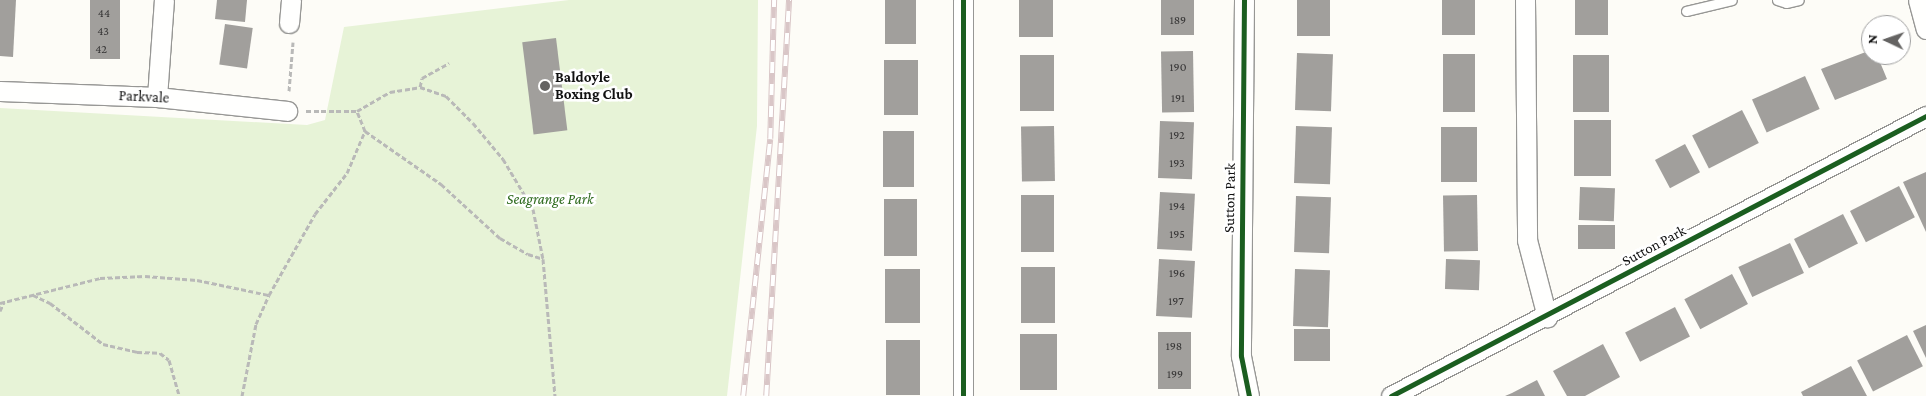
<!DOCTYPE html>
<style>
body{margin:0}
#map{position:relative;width:1926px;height:396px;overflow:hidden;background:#fdfcf7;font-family:"Crimson Pro",serif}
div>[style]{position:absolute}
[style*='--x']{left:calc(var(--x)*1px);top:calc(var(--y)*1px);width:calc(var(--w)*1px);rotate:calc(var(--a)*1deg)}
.green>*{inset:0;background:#e7f3d7}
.building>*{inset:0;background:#a19f9c;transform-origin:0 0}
.path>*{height:3px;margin-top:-1.5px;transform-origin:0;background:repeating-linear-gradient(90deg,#b9b9b8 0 5px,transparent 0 7.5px)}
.roads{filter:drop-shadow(1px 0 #979795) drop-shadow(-1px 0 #979795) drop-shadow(0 1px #979795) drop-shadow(0 -1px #979795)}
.service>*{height:9px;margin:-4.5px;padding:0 4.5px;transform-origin:4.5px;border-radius:4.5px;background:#fffffe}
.minor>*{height:19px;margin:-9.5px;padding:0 9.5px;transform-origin:9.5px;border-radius:9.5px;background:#fffffe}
.rail>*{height:5.5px;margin-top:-2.75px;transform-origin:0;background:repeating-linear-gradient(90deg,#fff 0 11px,#d9c6c7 0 22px);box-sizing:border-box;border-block:1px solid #d9c6c7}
.cycleway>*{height:5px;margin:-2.5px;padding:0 2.5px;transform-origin:2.5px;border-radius:2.5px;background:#1b5e20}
.dots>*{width:14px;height:14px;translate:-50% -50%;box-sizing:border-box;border:2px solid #fff;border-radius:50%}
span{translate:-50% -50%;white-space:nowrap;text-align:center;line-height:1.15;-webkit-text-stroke:5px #fff;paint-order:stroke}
.number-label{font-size:12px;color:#353434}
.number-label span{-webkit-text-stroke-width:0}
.poi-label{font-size:15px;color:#111;font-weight:700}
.left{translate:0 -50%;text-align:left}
.street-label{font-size:15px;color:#111}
.park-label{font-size:15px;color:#2f6b1f;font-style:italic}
.north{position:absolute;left:1861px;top:15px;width:50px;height:50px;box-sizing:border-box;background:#fff;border:1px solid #a0a0a0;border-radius:50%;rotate:273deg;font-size:14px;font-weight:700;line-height:20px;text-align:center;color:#111}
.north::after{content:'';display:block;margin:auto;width:18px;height:22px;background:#646362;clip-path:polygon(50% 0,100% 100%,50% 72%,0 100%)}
</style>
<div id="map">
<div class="green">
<i style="clip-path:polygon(569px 0,758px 0,757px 126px,727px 396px,0 396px,0 108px,307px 125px,325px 120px,344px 27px)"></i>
</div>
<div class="building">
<i style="clip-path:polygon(0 0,16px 0,13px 57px,0 56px)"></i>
<i style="left:90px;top:0;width:30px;height:59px"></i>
<i style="clip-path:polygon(217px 0,247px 0,245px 22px,215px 19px)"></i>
<i style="left:885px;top:0;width:31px;height:44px"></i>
<i style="left:1019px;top:0;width:34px;height:37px"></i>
<i style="left:1161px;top:0;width:33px;height:35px"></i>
<i style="left:1297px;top:0;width:33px;height:36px"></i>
<i style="left:1442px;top:0;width:33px;height:35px"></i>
<i style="left:1575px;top:0;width:33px;height:35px"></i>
<i style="left:225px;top:24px;width:28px;height:41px;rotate:8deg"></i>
<i style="left:556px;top:38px;width:93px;height:34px;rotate:83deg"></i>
<i style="clip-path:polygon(1871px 50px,1871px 55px,1877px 55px,1887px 79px,1835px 100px,1821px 69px)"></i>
<i style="left:1193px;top:51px;width:61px;height:32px;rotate:89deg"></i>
<i style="left:1297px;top:53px;width:36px;height:57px;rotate:2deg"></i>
<i style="left:1443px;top:54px;width:32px;height:58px"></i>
<i style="left:1020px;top:55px;width:34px;height:56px"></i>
<i style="left:1573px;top:55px;width:36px;height:57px"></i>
<i style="left:884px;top:60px;width:34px;height:55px"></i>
<i style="left:1805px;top:76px;width:36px;height:58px;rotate:66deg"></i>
<i style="left:1742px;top:110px;width:37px;height:56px;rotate:63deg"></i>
<i style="left:1574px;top:120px;width:37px;height:56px"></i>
<i style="left:1160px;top:121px;width:34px;height:57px;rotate:2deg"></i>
<i style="left:1054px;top:126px;width:55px;height:33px;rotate:89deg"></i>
<i style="left:1296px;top:126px;width:36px;height:57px;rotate:2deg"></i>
<i style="left:1441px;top:127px;width:36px;height:55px"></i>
<i style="left:883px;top:131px;width:31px;height:56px"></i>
<i style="left:1685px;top:144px;width:32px;height:34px;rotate:62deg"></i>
<i style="clip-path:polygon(1926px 172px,1926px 232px,1903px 182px)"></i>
<i style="left:1899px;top:186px;width:35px;height:55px;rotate:63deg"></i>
<i style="left:1580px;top:187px;width:35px;height:33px;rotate:2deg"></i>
<i style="left:1160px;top:192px;width:35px;height:57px;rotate:3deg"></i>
<i style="left:1054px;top:195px;width:57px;height:33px;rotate:90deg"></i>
<i style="left:1477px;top:195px;width:56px;height:34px;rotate:89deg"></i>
<i style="left:1296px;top:196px;width:35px;height:56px;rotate:2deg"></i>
<i style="left:884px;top:199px;width:33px;height:57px"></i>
<i style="left:1843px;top:214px;width:33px;height:55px;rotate:63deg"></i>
<i style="left:1578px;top:225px;width:37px;height:24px"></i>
<i style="left:1790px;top:243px;width:33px;height:57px;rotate:65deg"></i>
<i style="left:1159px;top:259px;width:36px;height:57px;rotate:3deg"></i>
<i style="left:1446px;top:259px;width:34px;height:30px;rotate:2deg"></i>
<i style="left:1021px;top:267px;width:34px;height:56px"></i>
<i style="left:885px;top:269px;width:35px;height:54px"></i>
<i style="left:1295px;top:269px;width:35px;height:57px;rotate:2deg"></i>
<i style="left:1732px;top:274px;width:34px;height:54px;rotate:62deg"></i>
<i style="left:1675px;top:307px;width:33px;height:56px;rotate:63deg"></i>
<i style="clip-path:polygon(1926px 325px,1926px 358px,1913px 331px)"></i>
<i style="left:1294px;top:329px;width:36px;height:32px"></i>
<i style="left:1191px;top:332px;width:57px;height:33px;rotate:90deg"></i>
<i style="left:1020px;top:334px;width:37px;height:56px"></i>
<i style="left:1907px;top:335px;width:35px;height:56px;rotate:63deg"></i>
<i style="left:886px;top:340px;width:34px;height:55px"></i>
<i style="clip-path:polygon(1603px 344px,1620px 377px,1585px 396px,1567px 396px,1553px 371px)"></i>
<i style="clip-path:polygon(1851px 366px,1867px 396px,1803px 396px,1801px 392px)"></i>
<i style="clip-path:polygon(1537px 380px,1545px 396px,1505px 396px,1512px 393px)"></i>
</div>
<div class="path">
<i style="--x:420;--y:87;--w:9;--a:-77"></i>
<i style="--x:422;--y:78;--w:31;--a:-29"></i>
<i style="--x:289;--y:91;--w:49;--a:-85.3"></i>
<i style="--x:306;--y:111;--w:51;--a:0"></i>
<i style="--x:357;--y:111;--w:38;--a:-30"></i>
<i style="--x:390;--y:92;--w:30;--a:-9"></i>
<i style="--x:420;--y:87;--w:28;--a:19"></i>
<i style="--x:446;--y:96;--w:38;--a:45"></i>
<i style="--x:473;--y:123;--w:47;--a:50.2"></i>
<i style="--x:503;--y:159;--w:58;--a:59"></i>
<i style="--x:533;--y:209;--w:51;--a:78.7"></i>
<i style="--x:543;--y:259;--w:138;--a:85"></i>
<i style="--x:365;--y:131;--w:93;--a:34.9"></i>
<i style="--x:441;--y:184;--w:80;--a:42.5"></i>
<i style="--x:500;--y:238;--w:32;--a:30"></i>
<i style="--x:528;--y:254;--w:16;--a:18"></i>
<i style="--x:33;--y:295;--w:19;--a:25"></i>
<i style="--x:50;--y:303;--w:67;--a:37.7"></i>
<i style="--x:103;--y:344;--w:35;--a:13"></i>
<i style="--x:137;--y:352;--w:23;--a:2"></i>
<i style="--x:160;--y:353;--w:11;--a:38"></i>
<i style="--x:169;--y:360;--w:37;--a:74"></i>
<i style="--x:0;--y:303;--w:103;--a:-14"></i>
<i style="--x:100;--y:278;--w:45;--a:-2.5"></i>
<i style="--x:145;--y:276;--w:52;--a:4.4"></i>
<i style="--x:197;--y:280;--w:74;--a:11.8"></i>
<i style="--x:0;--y:311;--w:10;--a:-66"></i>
<i style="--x:242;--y:396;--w:73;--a:-79"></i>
<i style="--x:256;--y:324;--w:32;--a:-66"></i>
<i style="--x:269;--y:295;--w:93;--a:-60.4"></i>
<i style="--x:315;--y:214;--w:52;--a:-52"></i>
<i style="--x:347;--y:173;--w:46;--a:-66.8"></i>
<i style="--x:365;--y:131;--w:22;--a:-112"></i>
</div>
<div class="roads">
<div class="service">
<i style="--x:1777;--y:0;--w:9;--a:18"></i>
<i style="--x:1786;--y:3;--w:13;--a:-13"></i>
<i style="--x:1686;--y:11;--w:47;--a:-13.4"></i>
</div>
<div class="minor">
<i style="--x:963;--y:0;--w:396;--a:90"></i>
<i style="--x:1244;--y:0;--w:356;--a:90.5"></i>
<i style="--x:1241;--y:356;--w:41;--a:78.7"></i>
<i style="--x:1525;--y:0;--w:240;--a:89.5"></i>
<i style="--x:1527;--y:240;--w:80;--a:75.4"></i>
<i style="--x:1918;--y:0;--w:30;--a:75"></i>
<i style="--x:289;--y:23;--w:23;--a:-85"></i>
<i style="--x:0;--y:91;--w:157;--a:2.2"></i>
<i style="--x:157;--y:97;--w:131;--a:6.1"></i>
<i style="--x:157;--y:97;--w:97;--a:-85.9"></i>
<i style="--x:1391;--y:396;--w:604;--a:-27.63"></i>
</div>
</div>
<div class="rail">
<i style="--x:743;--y:396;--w:258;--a:-84"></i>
<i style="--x:770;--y:139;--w:139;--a:-88.4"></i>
<i style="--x:766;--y:396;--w:397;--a:-86.7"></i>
</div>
<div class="cycleway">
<i style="--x:963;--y:0;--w:396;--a:90"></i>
<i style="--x:1244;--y:0;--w:356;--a:90.5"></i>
<i style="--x:1241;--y:356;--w:41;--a:78.7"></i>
<i style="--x:1391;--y:396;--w:604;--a:-27.63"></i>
</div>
<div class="dots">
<i style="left:545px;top:86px;background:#646362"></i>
</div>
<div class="number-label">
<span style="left:104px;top:14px">44</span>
<span style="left:1178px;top:21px">189</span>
<span style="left:103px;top:32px">43</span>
<span style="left:101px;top:50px">42</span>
<span style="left:1178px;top:68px">190</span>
<span style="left:1178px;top:99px">191</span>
<span style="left:1177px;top:136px">192</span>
<span style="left:1177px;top:164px">193</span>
<span style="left:1177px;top:207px">194</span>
<span style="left:1177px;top:235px">195</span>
<span style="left:1177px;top:274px">196</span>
<span style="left:1176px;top:302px">197</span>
<span style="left:1174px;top:347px">198</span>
<span style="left:1175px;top:375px">199</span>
</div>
<div class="poi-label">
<span class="left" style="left:555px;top:86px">Baldoyle<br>Boxing Club</span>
</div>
<div class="street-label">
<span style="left:144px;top:97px;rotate:3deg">Parkvale</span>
<span style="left:1230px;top:198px;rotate:-89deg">Sutton Park</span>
<span style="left:1654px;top:246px;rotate:-28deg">Sutton Park</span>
</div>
<div class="park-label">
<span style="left:550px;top:200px">Seagrange Park</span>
</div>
<div class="north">N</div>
</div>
